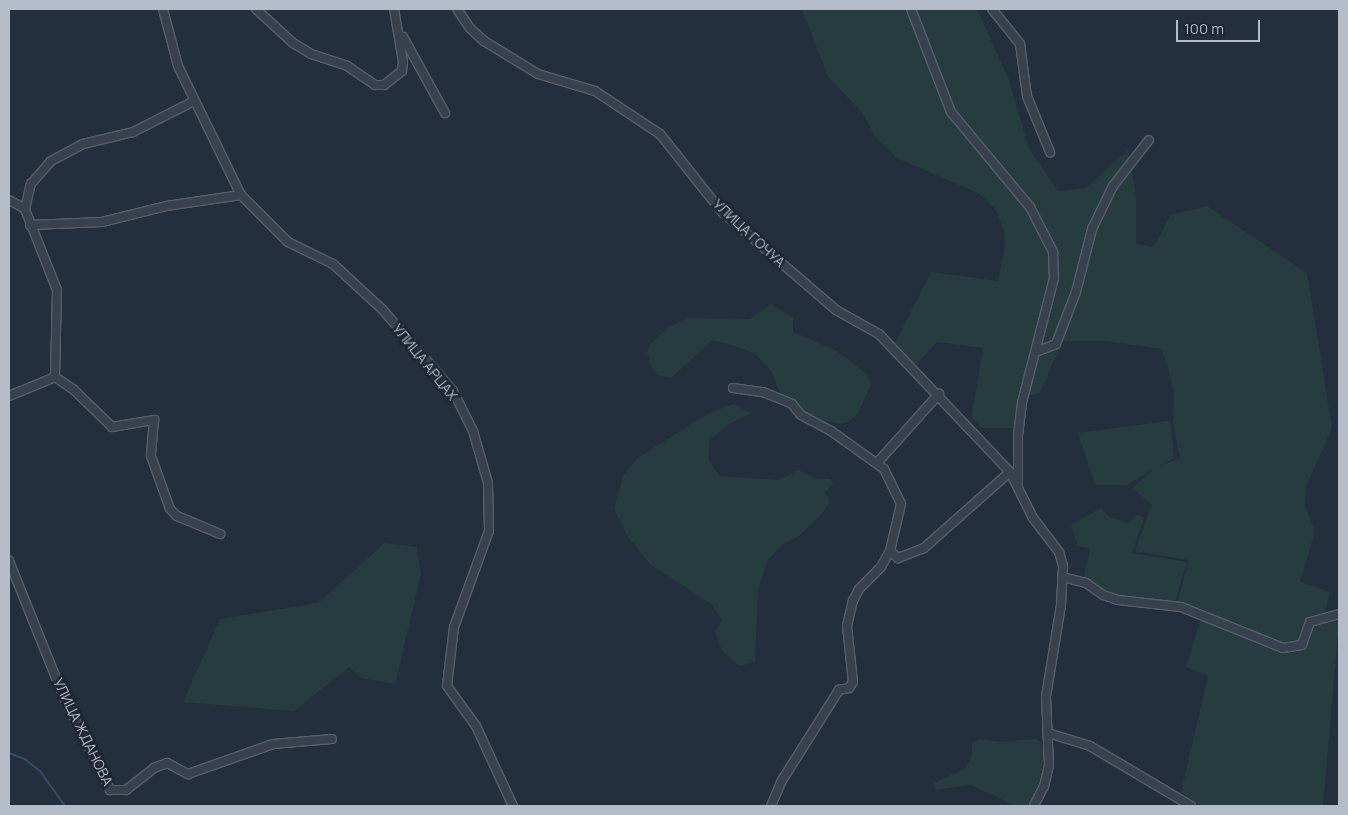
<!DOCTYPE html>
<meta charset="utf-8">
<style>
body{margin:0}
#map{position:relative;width:1348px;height:815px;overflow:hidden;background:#242f3e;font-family:Manrope,sans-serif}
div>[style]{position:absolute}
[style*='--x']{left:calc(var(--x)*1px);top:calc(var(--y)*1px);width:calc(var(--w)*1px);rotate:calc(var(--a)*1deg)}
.green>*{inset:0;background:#263c3f}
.stream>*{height:2px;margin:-1px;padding:0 1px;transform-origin:1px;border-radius:1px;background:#394c67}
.roads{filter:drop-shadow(1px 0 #565f6c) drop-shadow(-1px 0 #565f6c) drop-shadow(0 1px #565f6c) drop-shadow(0 -1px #565f6c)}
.minor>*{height:8px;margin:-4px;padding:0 4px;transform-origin:4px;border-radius:4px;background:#38414e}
span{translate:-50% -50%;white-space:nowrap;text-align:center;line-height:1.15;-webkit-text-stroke:5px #1d2633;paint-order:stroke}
.street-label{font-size:14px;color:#b4bcc9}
.frame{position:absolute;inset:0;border:10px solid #b4bcc9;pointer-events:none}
.scale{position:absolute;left:1176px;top:20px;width:84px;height:22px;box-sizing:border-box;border:2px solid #b4bcc9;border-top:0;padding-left:6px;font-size:15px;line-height:18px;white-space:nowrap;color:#b4bcc9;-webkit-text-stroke:4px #1d2633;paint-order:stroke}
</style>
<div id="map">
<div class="green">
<i style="clip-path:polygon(802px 9px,977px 9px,1009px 80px,1029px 149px,1058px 191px,1086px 188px,1128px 150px,1136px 196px,1136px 244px,1154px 247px,1170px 215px,1207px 206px,1307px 273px,1332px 428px,1306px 487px,1305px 506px,1315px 531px,1300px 582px,1330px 592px,1324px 616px,1339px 622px,1323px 806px,1200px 806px,1181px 792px,1208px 676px,1186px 667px,1203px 612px,1177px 604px,1189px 560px,1135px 551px,1152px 504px,1132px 488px,1154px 469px,1127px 485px,1095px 485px,1078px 433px,1168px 421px,1171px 425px,1174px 458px,1158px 467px,1180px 458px,1173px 422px,1174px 390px,1162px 349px,1106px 341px,1062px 341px,1040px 393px,1027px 396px,1016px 428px,982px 428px,971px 418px,983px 348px,937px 342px,916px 365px,895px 343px,931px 272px,998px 281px,1005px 247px,1004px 231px,996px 210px,978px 193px,897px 158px,876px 138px,862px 112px,828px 77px)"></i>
<i style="clip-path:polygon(771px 304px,793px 318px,793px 332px,835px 350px,867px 374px,871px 384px,858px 414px,848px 422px,839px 424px,816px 418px,781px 396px,771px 370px,755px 354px,741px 348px,712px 340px,671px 378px,657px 375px,650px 364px,647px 352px,651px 343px,670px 326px,688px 318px,750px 319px)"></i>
<i style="clip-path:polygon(733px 404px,752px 413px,729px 424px,709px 441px,709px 461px,720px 476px,779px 480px,798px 470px,817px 479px,830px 479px,834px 484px,825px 492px,830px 501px,822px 514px,799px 536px,784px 543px,767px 561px,758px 590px,755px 662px,739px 666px,722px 651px,715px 631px,722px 620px,711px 604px,650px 564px,628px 537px,614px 509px,623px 475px,639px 457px,709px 413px)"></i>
<i style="clip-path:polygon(1101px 508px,1109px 517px,1128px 523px,1138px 515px,1144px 518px,1132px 553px,1187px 562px,1175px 602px,1117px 595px,1083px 579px,1090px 549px,1078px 546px,1071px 525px)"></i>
<i style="clip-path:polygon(385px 543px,417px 547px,421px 574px,395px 684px,361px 678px,349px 667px,294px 711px,183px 702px,220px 619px,318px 603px)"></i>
<i style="clip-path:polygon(980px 739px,999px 742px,1036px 739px,1045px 745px,1039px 790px,1028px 806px,1016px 806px,971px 785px,936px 790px,934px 783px,966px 768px,972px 755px,972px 743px)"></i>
</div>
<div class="stream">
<i style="--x:9;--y:10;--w:1;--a:-90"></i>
<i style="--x:9;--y:753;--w:17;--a:21"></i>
<i style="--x:25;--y:759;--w:19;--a:39"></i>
<i style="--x:40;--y:771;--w:43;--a:54.5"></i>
</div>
<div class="roads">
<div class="minor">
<i style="--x:163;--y:9;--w:59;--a:75.3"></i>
<i style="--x:178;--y:66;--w:144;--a:64"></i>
<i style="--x:241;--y:195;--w:66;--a:45"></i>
<i style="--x:288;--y:242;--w:50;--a:26.1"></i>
<i style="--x:333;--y:264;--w:67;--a:42.6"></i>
<i style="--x:382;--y:309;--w:108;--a:49.1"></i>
<i style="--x:453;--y:391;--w:45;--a:63.4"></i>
<i style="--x:473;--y:431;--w:54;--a:73.9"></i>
<i style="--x:488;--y:483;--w:48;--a:88.8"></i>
<i style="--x:489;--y:531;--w:102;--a:110"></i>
<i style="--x:454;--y:627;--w:59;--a:96.8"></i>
<i style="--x:447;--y:686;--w:49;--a:54.1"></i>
<i style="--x:476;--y:726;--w:88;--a:65.2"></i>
<i style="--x:256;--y:9;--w:50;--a:42.6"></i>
<i style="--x:293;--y:43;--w:21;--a:31"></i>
<i style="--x:311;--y:54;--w:38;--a:18"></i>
<i style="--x:347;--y:66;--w:34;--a:34"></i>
<i style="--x:375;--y:85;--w:9;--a:0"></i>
<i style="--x:384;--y:85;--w:23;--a:-38"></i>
<i style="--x:402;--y:71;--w:9;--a:-84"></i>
<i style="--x:403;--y:62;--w:54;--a:-99.6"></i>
<i style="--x:457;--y:9;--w:23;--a:56"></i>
<i style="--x:470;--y:28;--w:19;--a:43"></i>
<i style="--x:484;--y:41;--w:63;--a:31.4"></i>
<i style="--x:538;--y:74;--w:59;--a:16.6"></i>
<i style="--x:595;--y:91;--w:78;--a:33.5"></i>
<i style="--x:660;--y:134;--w:98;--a:51.6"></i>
<i style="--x:721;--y:211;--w:152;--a:40.7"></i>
<i style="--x:836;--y:310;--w:49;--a:29.2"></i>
<i style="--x:879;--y:334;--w:190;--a:46.5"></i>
<i style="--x:1010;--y:472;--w:51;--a:63.4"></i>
<i style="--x:1033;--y:518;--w:43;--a:52.6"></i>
<i style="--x:1059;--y:552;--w:15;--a:74"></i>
<i style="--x:1063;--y:566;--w:39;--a:93"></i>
<i style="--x:1061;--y:605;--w:93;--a:99.3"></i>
<i style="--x:1046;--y:697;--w:68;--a:87.5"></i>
<i style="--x:1049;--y:765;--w:22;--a:103"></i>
<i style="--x:1044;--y:786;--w:22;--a:117"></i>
<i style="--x:911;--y:9;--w:110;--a:68.8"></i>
<i style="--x:951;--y:112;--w:124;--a:50.3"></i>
<i style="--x:1030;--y:207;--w:51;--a:62.9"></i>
<i style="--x:1053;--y:252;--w:26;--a:88"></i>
<i style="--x:1054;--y:278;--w:129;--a:104.4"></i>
<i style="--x:1022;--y:403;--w:31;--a:97"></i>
<i style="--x:1018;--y:434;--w:52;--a:90"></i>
<i style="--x:992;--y:9;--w:45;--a:51.3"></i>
<i style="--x:1020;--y:44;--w:52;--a:82.3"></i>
<i style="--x:1027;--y:96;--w:61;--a:67.7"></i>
<i style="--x:403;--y:37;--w:87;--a:61.1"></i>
<i style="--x:9;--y:200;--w:18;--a:29"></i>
<i style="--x:30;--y:225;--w:72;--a:-2.4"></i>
<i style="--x:102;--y:222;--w:66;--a:-14"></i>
<i style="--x:166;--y:206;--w:76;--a:-8.3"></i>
<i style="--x:1038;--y:351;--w:19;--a:-21"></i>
<i style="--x:1056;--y:344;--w:56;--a:-69"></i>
<i style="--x:1076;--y:292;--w:65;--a:-75.7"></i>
<i style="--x:1092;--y:229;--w:48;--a:-64"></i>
<i style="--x:1113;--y:186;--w:58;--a:-52"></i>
<i style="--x:55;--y:377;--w:87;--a:-88.7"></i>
<i style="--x:57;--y:290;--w:87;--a:-111.6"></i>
<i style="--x:25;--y:209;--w:26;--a:-77"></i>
<i style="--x:31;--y:184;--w:30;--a:-49"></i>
<i style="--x:51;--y:161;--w:36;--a:-28"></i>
<i style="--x:83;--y:144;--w:51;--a:-13.5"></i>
<i style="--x:133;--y:132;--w:68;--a:-26.9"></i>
<i style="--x:55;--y:377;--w:23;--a:34"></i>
<i style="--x:74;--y:390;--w:53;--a:44.2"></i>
<i style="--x:112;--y:427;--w:43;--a:-9.5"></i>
<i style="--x:154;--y:420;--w:36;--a:95"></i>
<i style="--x:151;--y:456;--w:56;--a:70.3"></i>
<i style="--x:170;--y:509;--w:10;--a:45"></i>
<i style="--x:177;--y:516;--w:47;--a:22.7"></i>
<i style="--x:733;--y:388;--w:30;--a:8"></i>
<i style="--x:763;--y:392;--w:31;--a:22"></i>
<i style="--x:792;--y:404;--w:14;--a:51"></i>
<i style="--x:801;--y:415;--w:34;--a:28"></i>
<i style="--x:831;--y:431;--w:65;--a:35.6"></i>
<i style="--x:884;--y:469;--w:39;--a:64"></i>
<i style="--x:901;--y:504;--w:48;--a:103.2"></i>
<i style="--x:890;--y:551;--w:11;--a:41"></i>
<i style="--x:898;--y:558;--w:28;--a:-21"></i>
<i style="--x:924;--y:548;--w:115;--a:-41.5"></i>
<i style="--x:9;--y:396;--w:50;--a:-22.4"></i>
<i style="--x:877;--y:463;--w:93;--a:-48.1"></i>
<i style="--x:9;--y:561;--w:148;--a:68.1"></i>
<i style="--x:64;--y:698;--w:103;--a:63.4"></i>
<i style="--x:110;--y:790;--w:16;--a:0"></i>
<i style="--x:126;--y:790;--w:36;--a:-38"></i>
<i style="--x:154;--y:768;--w:14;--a:-21"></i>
<i style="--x:167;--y:763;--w:24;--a:28"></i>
<i style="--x:188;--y:774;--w:90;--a:-19.4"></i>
<i style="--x:273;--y:744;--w:59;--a:-4.8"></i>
<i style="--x:1063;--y:577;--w:24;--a:15"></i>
<i style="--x:1086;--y:583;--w:21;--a:35"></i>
<i style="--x:1103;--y:595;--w:16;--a:18"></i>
<i style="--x:1118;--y:600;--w:63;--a:6.3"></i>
<i style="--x:1181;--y:607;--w:110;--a:21.9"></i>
<i style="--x:1283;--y:648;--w:19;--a:-9"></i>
<i style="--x:1302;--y:645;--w:24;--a:-71"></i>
<i style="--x:1310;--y:622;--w:30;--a:-15"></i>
<i style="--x:1048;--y:733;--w:44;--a:17.2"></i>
<i style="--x:1090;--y:746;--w:117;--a:30.7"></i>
<i style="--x:771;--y:806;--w:26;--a:-67"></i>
<i style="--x:781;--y:782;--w:109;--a:-57.8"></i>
<i style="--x:839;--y:690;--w:10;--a:-11"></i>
<i style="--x:849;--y:688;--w:7;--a:-56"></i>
<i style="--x:853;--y:682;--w:56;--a:-96.1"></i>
<i style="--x:847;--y:626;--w:26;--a:-77"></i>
<i style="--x:853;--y:601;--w:13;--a:-63"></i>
<i style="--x:859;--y:589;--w:31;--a:-45"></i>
<i style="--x:881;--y:567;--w:18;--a:-61"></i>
</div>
</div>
<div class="street-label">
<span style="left:749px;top:233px;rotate:43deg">УЛИЦА ГОЧУА</span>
<span style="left:425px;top:362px;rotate:51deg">УЛИЦА АРЦАХ</span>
<span style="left:83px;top:732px;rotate:64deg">УЛИЦА ЖДАНОВА</span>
</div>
<div class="frame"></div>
<div class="scale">100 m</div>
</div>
